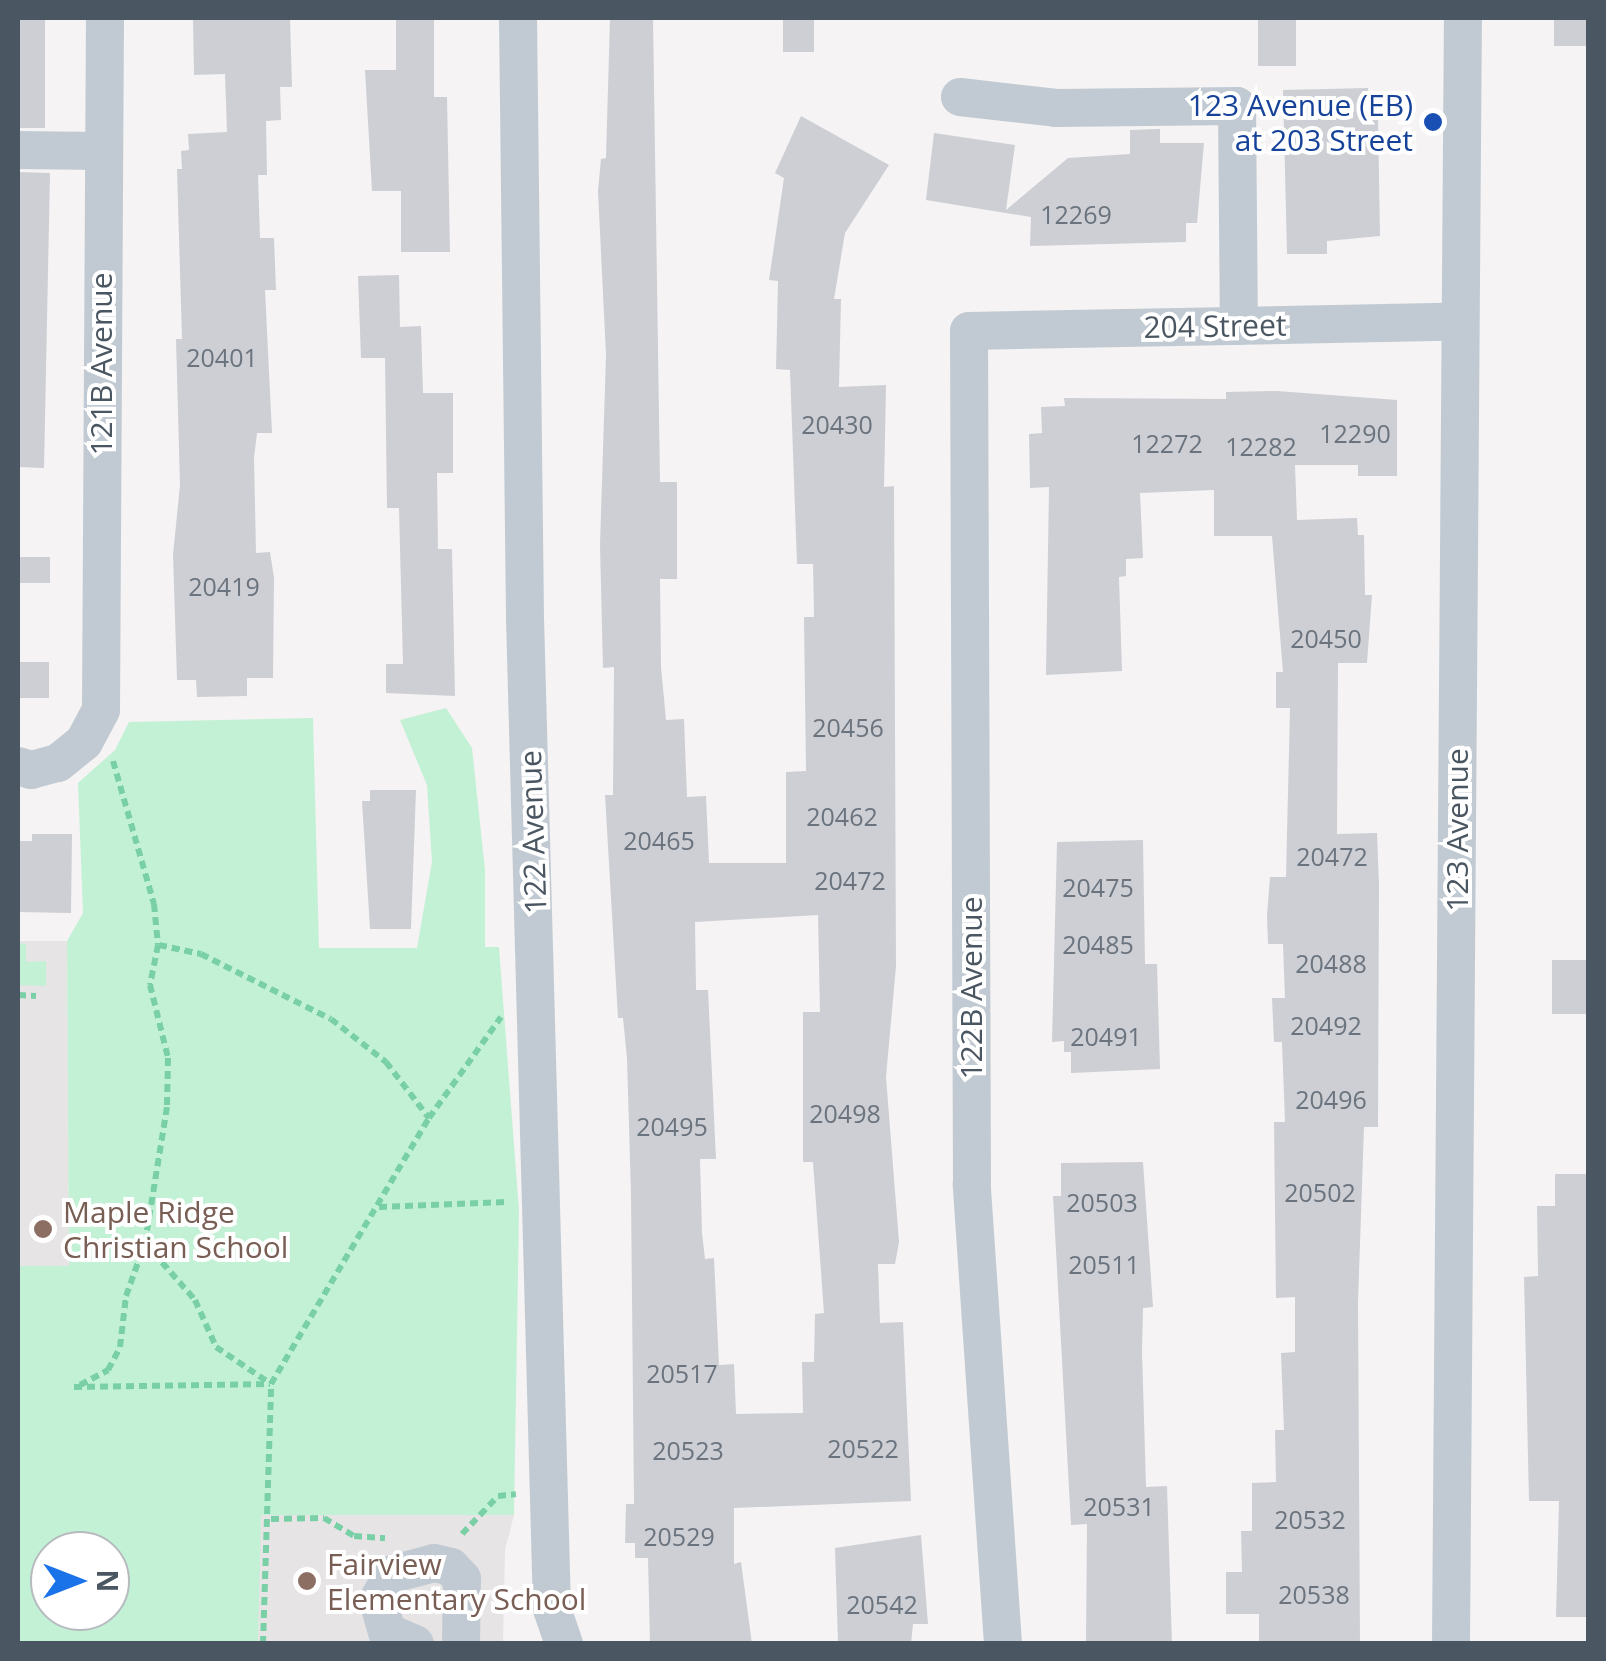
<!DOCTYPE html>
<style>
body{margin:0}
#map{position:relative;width:1606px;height:1661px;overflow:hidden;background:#f5f3f3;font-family:"Open Sans",sans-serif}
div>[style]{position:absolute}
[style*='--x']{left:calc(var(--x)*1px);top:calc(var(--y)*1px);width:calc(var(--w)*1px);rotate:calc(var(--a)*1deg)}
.education>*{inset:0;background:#e6e4e5}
.green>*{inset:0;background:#c3f1d5}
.building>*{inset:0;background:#cdcfd5;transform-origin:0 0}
.path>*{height:6px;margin-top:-3px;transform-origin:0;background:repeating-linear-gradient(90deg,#7ad0a6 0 8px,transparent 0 13px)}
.minor>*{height:38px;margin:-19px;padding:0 19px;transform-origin:19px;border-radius:19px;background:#c1cad2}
.dots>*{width:28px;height:28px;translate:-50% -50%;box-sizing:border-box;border:5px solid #fff;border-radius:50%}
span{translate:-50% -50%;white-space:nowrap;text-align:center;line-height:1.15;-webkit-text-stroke:8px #fff;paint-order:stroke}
.number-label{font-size:25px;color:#6b747e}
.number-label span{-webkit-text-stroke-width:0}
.transit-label{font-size:30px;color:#164399}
.right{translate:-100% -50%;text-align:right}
.street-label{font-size:30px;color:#4a5661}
.education-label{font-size:30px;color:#785e54}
.left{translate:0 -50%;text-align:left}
.frame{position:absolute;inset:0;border:20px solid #4a5661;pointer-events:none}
.north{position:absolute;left:30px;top:1531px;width:100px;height:100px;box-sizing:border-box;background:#fff;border:2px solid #b7bbc0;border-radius:50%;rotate:90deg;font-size:28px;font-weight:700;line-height:40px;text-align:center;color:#4a5661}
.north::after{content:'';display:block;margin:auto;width:35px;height:45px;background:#1a73e8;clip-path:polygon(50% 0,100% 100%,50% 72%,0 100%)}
</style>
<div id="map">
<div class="education">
<i style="clip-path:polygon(evenodd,18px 941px,67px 941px,69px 1267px,356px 1515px,514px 1515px,505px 1550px,503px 1643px,18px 1643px,18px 941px,50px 1551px,110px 1551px,110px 1611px,50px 1611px,50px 1551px)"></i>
</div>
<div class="green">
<i style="clip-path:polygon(evenodd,446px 708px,472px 748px,485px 870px,485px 947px,499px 947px,519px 1211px,514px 1515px,261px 1515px,258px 1643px,18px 1643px,18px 1266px,69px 1266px,67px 941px,83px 913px,78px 783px,115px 750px,129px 722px,313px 718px,319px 948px,417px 948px,432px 862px,427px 785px,400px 720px,446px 708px,110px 1551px,110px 1611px,50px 1611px,50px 1551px,110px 1551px)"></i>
<i style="clip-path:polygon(18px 943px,26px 944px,26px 962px,46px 961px,46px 986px,18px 985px)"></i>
</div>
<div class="building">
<i style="left:18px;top:18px;width:27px;height:110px"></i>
<i style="clip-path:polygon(193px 18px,290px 18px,292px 87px,280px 87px,281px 120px,266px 121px,267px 175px,258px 175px,260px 238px,274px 238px,276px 290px,265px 290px,272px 433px,257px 433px,254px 458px,256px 553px,270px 552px,274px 578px,273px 678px,247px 678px,247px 696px,197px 697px,196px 680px,177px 680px,173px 555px,180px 485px,176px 339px,182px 339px,177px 169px,182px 169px,181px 151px,189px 150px,188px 134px,227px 132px,225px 74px,194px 75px)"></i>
<i style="clip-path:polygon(396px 18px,434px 18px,434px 97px,447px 97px,450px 252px,401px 252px,401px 191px,372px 191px,365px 70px,396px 70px)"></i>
<i style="clip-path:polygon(evenodd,610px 18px,653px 18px,660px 482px,677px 482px,677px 579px,660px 579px,661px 667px,666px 720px,684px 719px,687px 797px,706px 796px,709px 863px,786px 863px,786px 772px,806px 771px,804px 617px,814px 617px,813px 564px,797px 564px,790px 370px,776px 369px,778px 281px,769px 280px,784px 178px,775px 173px,801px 116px,889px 165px,845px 233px,834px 299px,841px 299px,839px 387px,886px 385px,884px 487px,894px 486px,896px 966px,886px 1077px,899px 1242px,895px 1264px,878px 1264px,880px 1323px,903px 1322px,911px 1501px,734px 1508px,734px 1564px,741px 1562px,752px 1644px,650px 1644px,648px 1558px,635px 1558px,635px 1543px,625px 1543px,626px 1504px,634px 1504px,631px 1194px,627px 1058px,623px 1018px,618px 1018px,605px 795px,613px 795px,614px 667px,603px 668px,600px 545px,606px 355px,598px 191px,601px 159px,606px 158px,610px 18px,818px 915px,820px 1012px,803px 1012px,803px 1162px,813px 1162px,824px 1313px,815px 1314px,814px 1362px,802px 1362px,803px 1413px,736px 1414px,734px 1364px,719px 1365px,714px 1258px,705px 1259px,702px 1233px,700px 1159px,716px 1159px,708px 990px,696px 990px,695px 922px,818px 915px)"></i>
<i style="left:783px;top:18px;width:31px;height:34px"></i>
<i style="left:1258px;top:18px;width:38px;height:48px"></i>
<i style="left:1554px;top:18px;width:34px;height:28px"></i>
<i style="clip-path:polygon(1368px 88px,1369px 118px,1378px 117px,1380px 236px,1327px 241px,1327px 254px,1287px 254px,1283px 90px)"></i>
<i style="clip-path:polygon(1160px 129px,1160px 143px,1204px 143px,1197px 223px,1186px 223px,1186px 242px,1030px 246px,1031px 217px,926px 200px,934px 133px,1015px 145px,1006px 210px,1068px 158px,1130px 154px,1130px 130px)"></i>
<i style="clip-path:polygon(18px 172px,50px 173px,44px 468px,18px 467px)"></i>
<i style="clip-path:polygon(399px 275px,400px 327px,421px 326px,423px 393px,453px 393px,453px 473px,437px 473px,438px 549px,452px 549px,455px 696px,386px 693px,386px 664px,403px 664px,399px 508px,387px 508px,385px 358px,361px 358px,358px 276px)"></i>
<i style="clip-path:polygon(1277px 391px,1397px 400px,1397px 476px,1358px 476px,1358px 465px,1295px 465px,1297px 520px,1357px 518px,1358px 535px,1364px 535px,1365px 595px,1372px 595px,1367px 663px,1338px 663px,1337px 834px,1377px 833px,1379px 884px,1378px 1127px,1364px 1127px,1358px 1302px,1360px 1644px,1259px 1644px,1259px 1614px,1226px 1614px,1226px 1572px,1242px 1572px,1241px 1531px,1252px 1531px,1252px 1483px,1276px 1482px,1275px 1430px,1284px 1430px,1281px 1353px,1295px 1352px,1295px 1297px,1276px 1298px,1274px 1122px,1285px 1122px,1282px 1042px,1274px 1042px,1272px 998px,1285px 998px,1283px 944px,1268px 944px,1267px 915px,1270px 877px,1286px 877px,1290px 708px,1276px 708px,1276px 672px,1283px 672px,1272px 536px,1214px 536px,1214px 490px,1140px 493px,1143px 558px,1126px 559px,1126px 576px,1119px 577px,1122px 671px,1046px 675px,1049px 487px,1030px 488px,1029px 434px,1042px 433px,1041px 407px,1065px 406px,1064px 398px,1226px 399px,1226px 392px)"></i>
<i style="left:18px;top:557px;width:32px;height:26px"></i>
<i style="left:18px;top:662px;width:31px;height:36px"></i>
<i style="clip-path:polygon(370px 790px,416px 790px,411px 929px,370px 929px,362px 801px,370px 801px)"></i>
<i style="clip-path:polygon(32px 834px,72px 834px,71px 913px,18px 912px,18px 841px,32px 841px)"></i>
<i style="clip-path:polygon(1143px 840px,1145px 964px,1157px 964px,1160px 1069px,1071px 1073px,1071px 1052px,1064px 1052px,1064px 1041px,1052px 1042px,1057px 842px)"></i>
<i style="left:1552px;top:960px;width:36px;height:54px"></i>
<i style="clip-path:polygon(1143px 1162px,1153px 1307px,1143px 1308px,1142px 1351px,1146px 1487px,1167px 1486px,1172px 1644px,1086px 1644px,1087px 1524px,1071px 1525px,1053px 1196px,1061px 1196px,1061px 1163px)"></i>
<i style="clip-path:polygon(1555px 1174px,1588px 1174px,1588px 1617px,1556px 1617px,1559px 1501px,1529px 1501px,1524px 1277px,1538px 1276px,1537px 1206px,1555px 1206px)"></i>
<i style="clip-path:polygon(921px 1535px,928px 1624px,913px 1624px,911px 1644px,838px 1644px,835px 1548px)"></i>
</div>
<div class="path">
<i style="--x:113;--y:761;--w:149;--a:74"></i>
<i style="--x:154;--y:904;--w:41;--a:84.4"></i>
<i style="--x:158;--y:945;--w:41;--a:101.3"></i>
<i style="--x:150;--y:985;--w:75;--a:76.1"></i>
<i style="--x:168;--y:1058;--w:49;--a:91.2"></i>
<i style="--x:167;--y:1107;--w:138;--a:99.2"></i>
<i style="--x:145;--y:1243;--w:76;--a:48.7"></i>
<i style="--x:195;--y:1300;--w:51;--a:65.9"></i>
<i style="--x:216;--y:1347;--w:66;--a:33.9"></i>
<i style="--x:159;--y:945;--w:43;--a:12.1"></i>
<i style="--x:201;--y:954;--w:145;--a:26.6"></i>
<i style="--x:331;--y:1019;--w:70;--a:38"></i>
<i style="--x:386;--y:1062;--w:71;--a:52.5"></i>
<i style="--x:18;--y:995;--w:18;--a:3"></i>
<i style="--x:379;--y:1207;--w:127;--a:-2.3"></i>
<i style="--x:80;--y:1385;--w:32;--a:-28"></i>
<i style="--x:108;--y:1370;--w:26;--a:-62"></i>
<i style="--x:120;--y:1347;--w:51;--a:-83.3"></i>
<i style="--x:126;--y:1296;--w:56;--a:-70.3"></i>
<i style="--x:74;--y:1387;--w:196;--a:-0.9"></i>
<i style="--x:271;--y:1519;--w:53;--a:-1.1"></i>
<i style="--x:324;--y:1518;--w:35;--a:31"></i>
<i style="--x:354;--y:1536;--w:31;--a:4"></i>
<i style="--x:462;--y:1534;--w:52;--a:-46.5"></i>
<i style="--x:498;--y:1496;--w:18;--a:-6"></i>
<i style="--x:263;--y:1644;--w:260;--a:-88.2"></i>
<i style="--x:271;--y:1384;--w:309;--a:-59.3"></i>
<i style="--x:429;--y:1118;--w:124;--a:-54.5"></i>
</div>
<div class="minor">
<i style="--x:518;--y:18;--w:600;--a:89.33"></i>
<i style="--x:525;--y:618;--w:991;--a:88.44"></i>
<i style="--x:552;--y:1609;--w:37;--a:71"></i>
<i style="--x:960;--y:97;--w:97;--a:6.5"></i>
<i style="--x:1056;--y:108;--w:181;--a:-0.6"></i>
<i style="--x:1237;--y:106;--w:220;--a:89.5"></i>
<i style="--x:18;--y:150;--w:83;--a:0.7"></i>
<i style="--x:18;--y:766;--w:14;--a:17"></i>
<i style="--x:31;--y:770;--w:28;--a:-15"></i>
<i style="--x:58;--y:763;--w:33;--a:-39"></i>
<i style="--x:84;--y:742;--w:36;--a:-62"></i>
<i style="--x:101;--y:710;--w:692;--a:-89.67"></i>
<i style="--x:415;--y:1644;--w:30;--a:-157"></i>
<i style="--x:387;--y:1632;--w:33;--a:-106"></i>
<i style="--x:378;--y:1600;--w:30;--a:-60"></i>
<i style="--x:393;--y:1574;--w:42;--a:-15"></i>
<i style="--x:434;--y:1563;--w:17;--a:13"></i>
<i style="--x:451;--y:1567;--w:16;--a:47"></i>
<i style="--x:462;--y:1579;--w:65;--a:90.9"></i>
<i style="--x:1003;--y:1644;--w:461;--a:-93.9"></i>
<i style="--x:972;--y:1184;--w:853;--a:-90.2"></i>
<i style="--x:969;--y:331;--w:491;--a:-1.1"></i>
<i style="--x:1451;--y:1644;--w:1626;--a:-89.58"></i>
</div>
<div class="dots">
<i style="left:1433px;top:122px;background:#1a4fb4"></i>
<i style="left:43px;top:1229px;background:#8d6e63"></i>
<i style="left:307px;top:1581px;background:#8d6e63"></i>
</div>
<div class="number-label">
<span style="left:1076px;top:214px">12269</span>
<span style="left:222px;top:357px">20401</span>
<span style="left:837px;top:424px">20430</span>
<span style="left:1355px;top:433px">12290</span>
<span style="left:1167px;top:443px">12272</span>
<span style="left:1261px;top:446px">12282</span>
<span style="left:224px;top:586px">20419</span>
<span style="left:1326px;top:638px">20450</span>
<span style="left:848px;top:727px">20456</span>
<span style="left:842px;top:816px">20462</span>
<span style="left:659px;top:840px">20465</span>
<span style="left:1332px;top:856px">20472</span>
<span style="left:850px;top:880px">20472</span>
<span style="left:1098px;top:887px">20475</span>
<span style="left:1098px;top:944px">20485</span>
<span style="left:1331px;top:963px">20488</span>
<span style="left:1326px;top:1025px">20492</span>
<span style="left:1106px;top:1036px">20491</span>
<span style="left:1331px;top:1099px">20496</span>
<span style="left:845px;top:1113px">20498</span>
<span style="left:672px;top:1126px">20495</span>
<span style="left:1320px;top:1192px">20502</span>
<span style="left:1102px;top:1202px">20503</span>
<span style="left:1104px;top:1264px">20511</span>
<span style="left:682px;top:1373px">20517</span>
<span style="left:863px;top:1448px">20522</span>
<span style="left:688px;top:1450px">20523</span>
<span style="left:1119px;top:1506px">20531</span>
<span style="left:1310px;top:1519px">20532</span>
<span style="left:679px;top:1536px">20529</span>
<span style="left:1314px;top:1594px">20538</span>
<span style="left:882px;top:1604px">20542</span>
</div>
<div class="transit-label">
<span class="right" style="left:1413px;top:122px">123 Avenue (EB)<br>at 203 Street</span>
</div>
<div class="street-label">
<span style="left:1215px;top:326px;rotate:-1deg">204 Street</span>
<span style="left:101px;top:364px;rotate:-90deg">121B Avenue</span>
<span style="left:1457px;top:830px;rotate:-90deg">123 Avenue</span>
<span style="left:533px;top:832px;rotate:-92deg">122 Avenue</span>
<span style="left:971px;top:988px;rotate:-90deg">122B Avenue</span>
</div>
<div class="education-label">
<span class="left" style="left:63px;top:1229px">Maple Ridge<br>Christian School</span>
<span class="left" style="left:327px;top:1581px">Fairview<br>Elementary School</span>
</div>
<div class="frame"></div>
<div class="north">N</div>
</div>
